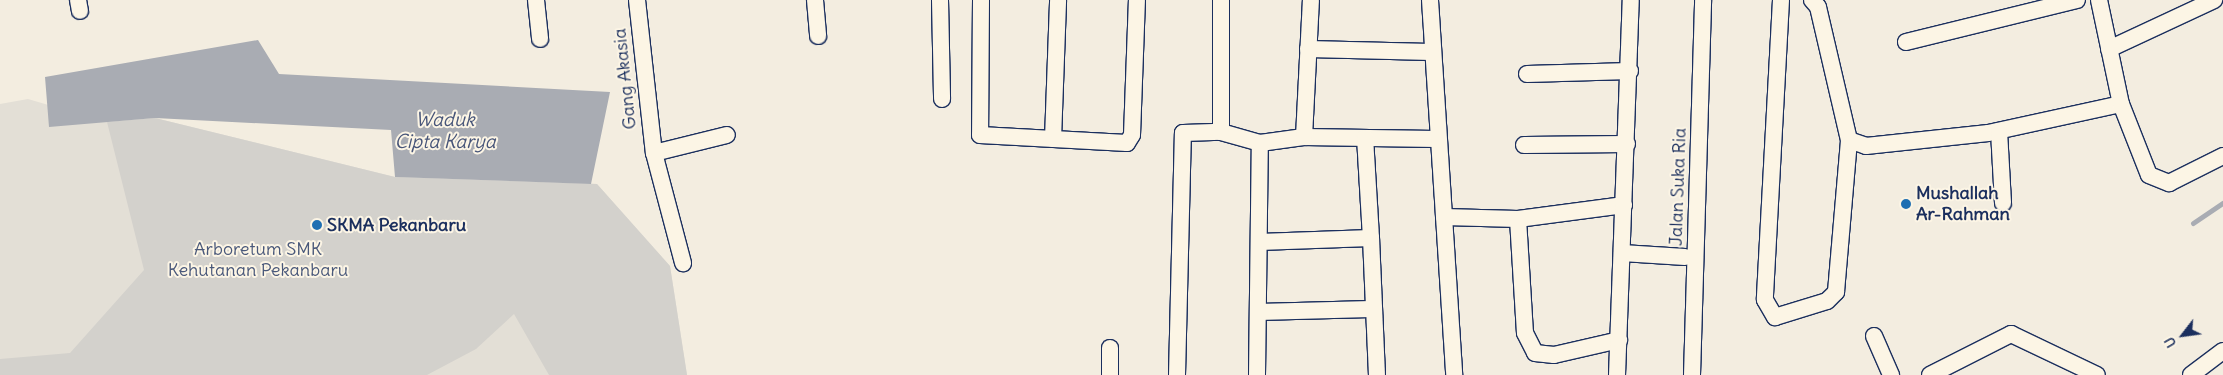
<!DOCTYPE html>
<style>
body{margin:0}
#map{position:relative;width:2223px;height:375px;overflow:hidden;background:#f3ede0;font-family:Delius,sans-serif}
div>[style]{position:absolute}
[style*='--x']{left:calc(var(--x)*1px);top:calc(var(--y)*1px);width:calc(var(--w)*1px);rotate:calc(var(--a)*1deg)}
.built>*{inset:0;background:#e3dfd6}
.green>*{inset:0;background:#d3d1cc}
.water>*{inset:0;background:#a9acb3}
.stream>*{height:5px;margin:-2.5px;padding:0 2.5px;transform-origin:2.5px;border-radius:2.5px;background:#a9acb3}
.roads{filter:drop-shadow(1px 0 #1b2f5e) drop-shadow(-1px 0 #1b2f5e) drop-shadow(0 1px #1b2f5e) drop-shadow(0 -1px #1b2f5e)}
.minor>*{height:16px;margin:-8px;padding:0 8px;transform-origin:8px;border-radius:8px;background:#fcf5e5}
.dots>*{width:14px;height:14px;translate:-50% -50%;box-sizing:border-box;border:2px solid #fcf5e5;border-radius:50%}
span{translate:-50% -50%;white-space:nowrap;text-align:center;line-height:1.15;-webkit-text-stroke:4px #fcf5e5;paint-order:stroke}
.street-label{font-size:18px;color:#1b2f5e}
.poi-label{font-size:18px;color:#1b2f5e;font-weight:700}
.left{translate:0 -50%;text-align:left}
.park-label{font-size:18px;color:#49587a}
.water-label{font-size:19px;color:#465478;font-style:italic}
.north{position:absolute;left:2158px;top:310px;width:50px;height:50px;-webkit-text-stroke:4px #fcf5e5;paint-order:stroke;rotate:240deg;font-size:14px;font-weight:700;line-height:20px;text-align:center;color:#1b2f5e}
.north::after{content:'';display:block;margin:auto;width:18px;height:22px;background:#1b2f5e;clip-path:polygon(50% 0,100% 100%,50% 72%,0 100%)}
</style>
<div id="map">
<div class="built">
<i style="clip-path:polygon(28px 99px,106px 122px,155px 118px,395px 177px,597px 184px,670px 266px,687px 375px,0 375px,0 104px)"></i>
</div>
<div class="green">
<i style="clip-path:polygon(155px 118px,395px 177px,597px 184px,670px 266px,687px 375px,549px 375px,514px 314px,476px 349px,427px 375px,0 375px,0 359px,70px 353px,144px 270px,107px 122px)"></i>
</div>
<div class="water">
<i style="clip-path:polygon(258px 40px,279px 74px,610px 92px,591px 184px,395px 177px,391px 130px,155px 118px,49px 127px,45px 77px)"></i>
</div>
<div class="stream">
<i style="--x:2193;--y:223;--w:36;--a:-34"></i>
</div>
<div class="roads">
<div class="minor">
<i style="--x:78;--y:0;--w:11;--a:80"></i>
<i style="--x:536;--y:0;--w:39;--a:84"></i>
<i style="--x:637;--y:0;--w:154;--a:83.7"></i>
<i style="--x:654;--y:153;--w:114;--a:75.2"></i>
<i style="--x:815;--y:0;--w:36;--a:85"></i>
<i style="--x:940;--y:0;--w:99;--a:88.8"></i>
<i style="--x:981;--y:0;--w:135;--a:90.4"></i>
<i style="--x:980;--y:135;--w:147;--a:3.1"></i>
<i style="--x:1127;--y:143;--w:9;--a:-58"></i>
<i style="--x:1132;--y:135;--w:135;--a:-87.9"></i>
<i style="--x:1221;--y:0;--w:132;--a:90"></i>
<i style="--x:1221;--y:132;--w:41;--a:15.8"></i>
<i style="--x:1260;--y:143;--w:44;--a:-7.8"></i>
<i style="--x:1304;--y:137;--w:132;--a:0.9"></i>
<i style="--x:1430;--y:0;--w:376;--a:86.3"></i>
<i style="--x:1781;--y:0;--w:300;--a:93.1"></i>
<i style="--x:1765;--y:300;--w:20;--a:60"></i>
<i style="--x:1775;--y:317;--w:54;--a:-17.1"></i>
<i style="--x:1827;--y:301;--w:13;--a:-45"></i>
<i style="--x:1836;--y:292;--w:153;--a:-85.1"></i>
<i style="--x:1812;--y:0;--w:9;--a:49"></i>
<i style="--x:1818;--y:7;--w:137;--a:76.9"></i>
<i style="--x:1849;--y:140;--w:18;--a:19"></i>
<i style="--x:1866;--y:146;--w:123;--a:-6.1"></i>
<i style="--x:1988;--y:133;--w:136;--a:-12.3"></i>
<i style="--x:2099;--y:0;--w:106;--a:78.1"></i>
<i style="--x:2121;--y:104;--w:76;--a:68.5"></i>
<i style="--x:2149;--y:175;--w:22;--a:22"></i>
<i style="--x:2169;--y:183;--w:60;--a:-26.6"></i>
<i style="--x:1906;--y:42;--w:176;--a:-13.8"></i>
<i style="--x:1308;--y:49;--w:123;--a:1.4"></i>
<i style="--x:2109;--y:49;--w:116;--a:-25"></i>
<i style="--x:1527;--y:74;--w:103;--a:-1.7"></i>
<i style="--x:1999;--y:131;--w:72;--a:86.8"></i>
<i style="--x:1304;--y:137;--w:137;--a:-87.1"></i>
<i style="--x:1053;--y:139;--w:139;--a:-87.9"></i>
<i style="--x:1524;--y:145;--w:103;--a:-0.6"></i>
<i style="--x:654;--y:153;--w:75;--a:-13.9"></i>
<i style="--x:1444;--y:217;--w:74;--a:1.5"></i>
<i style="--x:1518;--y:219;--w:107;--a:-7.5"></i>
<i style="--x:1518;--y:219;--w:114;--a:86.5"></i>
<i style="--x:1525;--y:333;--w:22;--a:63"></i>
<i style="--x:1535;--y:353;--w:19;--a:6"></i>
<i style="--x:1554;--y:355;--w:67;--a:-13"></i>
<i style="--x:1371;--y:238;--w:137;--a:87.5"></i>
<i style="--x:1259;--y:242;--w:112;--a:-2"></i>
<i style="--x:1371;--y:238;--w:100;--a:-93.4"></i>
<i style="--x:1622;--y:253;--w:63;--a:3.6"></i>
<i style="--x:1258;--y:312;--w:113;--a:-1.5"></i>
<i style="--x:1874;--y:336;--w:43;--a:66.4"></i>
<i style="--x:1110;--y:375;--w:27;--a:-90"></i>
<i style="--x:1177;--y:375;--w:242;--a:-88.6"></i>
<i style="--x:1183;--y:133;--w:38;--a:-2"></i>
<i style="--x:1257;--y:375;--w:232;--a:-89.3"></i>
<i style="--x:1617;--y:375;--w:375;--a:-87.9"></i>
<i style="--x:1692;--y:375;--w:375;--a:-88.3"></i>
<i style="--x:1930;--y:375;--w:91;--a:-26.8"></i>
<i style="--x:2011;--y:334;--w:95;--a:25.5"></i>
<i style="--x:2191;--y:375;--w:40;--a:-37"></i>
</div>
</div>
<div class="dots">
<i style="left:1906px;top:204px;background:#1f6fb2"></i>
<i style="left:317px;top:225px;background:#1f6fb2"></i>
</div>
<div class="street-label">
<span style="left:625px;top:79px;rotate:-96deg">Gang Akasia</span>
<span style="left:1678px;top:187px;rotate:-88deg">Jalan Suka Ria</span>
</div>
<div class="poi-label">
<span class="left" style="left:1916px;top:204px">Mushallah<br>Ar-Rahman</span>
<span class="left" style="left:327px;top:225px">SKMA Pekanbaru</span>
</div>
<div class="park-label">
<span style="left:258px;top:260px">Arboretum SMK<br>Kehutanan Pekanbaru</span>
</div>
<div class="water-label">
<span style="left:445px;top:131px">Waduk<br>Cipta Karya</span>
</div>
<div class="north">U</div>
</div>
